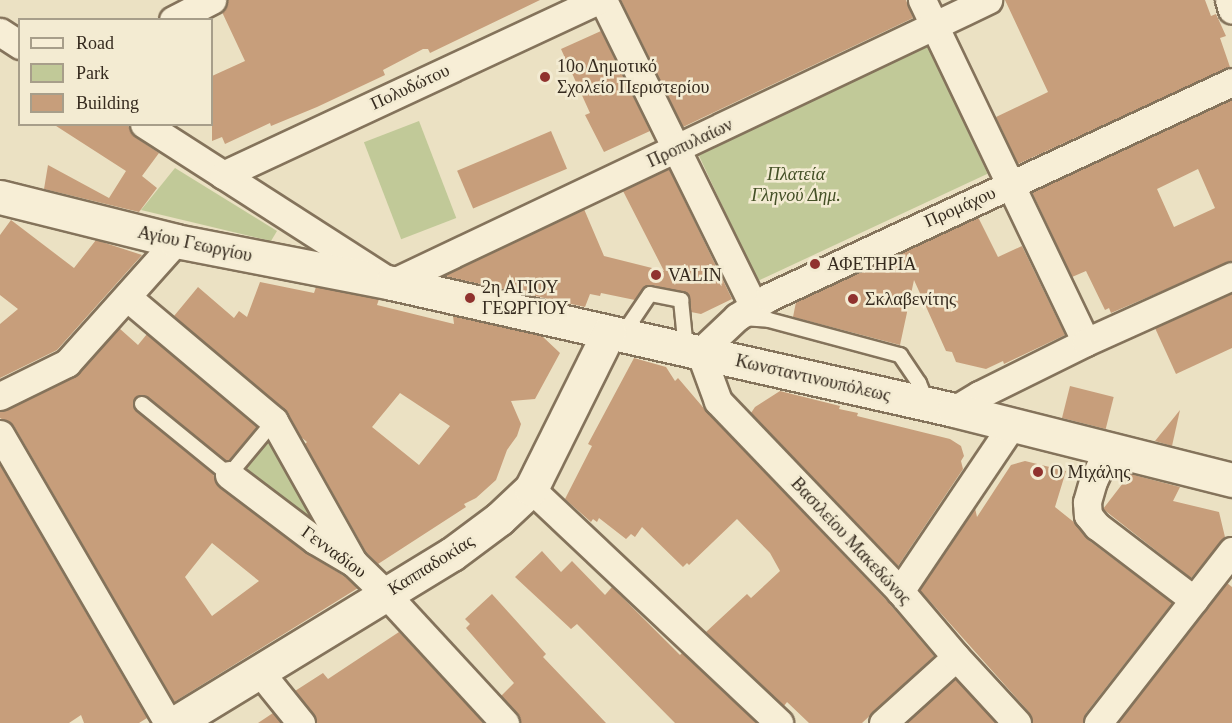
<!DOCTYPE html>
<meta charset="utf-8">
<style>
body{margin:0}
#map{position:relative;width:1232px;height:723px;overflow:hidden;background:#ebe1c3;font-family:Georgia,serif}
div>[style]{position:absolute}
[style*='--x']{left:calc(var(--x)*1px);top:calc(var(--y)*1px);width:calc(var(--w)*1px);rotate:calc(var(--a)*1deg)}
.green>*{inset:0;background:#c1c998;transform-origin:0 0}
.building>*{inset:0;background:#c79e7b;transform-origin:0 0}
.roads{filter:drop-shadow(2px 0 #84735b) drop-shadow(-2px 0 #84735b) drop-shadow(0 2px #84735b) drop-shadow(0 -2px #84735b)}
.lane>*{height:14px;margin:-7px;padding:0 7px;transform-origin:7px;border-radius:7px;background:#f7eed6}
.street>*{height:27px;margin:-13.5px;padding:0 13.5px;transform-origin:13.5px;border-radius:13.5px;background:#f7eed6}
.secondary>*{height:33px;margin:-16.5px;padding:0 16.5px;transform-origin:16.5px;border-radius:16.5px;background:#f7eed6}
.dots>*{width:16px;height:16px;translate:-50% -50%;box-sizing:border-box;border:3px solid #f3ebd2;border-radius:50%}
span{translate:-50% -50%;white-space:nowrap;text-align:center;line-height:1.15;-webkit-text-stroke:5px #f3ebd2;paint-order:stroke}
.poi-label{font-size:18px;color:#352a1e}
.left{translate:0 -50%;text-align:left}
.street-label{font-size:18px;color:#352a1e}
.park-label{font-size:18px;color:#445026;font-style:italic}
.legend{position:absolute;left:18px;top:18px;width:195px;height:108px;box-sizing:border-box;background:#f3ebd2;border:2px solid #a79e8a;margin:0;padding:8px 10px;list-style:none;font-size:18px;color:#352a1e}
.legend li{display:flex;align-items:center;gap:12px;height:30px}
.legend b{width:30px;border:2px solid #a79e8a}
</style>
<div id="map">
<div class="green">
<i style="left:928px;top:46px;width:141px;height:254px;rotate:65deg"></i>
<i style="left:419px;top:121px;width:104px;height:59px;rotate:69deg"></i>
<i style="clip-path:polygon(175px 168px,277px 231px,271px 241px,141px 210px)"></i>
<i style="clip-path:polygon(268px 440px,281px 453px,322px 518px,315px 527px,242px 473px)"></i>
</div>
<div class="building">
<i style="clip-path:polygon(228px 0,540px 0,430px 53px,428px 49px,423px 49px,383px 70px,385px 75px,317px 107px,271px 126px,270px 123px,225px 144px,222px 137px,212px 141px,212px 76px,245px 61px,222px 12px)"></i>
<i style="clip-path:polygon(621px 0,906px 0,913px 18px,683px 127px)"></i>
<i style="clip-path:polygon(1005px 0,1205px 0,1211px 16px,1216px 14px,1226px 36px,1220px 38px,1230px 67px,1018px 164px,996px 117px,1048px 92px)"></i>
<i style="clip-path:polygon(601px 31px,650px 131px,604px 152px,585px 115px,590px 113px,561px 49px)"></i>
<i style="clip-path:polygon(evenodd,1232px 99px,1232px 261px,1111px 313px,1109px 308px,1105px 310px,1086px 271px,1072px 277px,1032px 192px,1232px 99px,1198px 169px,1215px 208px,1174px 227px,1157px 189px,1198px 169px)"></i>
<i style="clip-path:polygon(53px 124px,127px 124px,135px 137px,159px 153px,142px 176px,157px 188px,139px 212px,44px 189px,48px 165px,109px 198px,126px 171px)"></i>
<i style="left:551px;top:131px;width:41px;height:102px;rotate:67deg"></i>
<i style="clip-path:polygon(669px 169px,732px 299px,701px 314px,691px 312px,687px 293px,652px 285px,643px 288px,635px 300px,601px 293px,600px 296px,590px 294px,585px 307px,444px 276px,584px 209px,604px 256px,664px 271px,623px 191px)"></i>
<i style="clip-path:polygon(978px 217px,998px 257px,1022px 246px,1065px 335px,1004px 364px,1003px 361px,986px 369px,956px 362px,952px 352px,946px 351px,914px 280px,900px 345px,793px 317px,796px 302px)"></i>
<i style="clip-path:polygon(11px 220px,74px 268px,96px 240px,142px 255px,57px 350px,0 378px,0 324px,18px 309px,0 295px,0 235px)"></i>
<i style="clip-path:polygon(evenodd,260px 282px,314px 293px,316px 287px,379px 299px,377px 305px,454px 324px,453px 316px,542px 336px,560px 353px,535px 399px,511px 401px,521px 424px,517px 436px,507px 450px,496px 480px,476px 498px,464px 504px,466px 507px,378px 564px,366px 552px,305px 444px,307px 442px,301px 437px,288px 413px,174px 316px,198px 287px,234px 318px,239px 311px,247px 317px,260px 282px,400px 393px,450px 426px,419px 465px,372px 427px,400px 393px)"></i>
<i style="clip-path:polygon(1232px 293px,1232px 348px,1176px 374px,1155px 328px)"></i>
<i style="clip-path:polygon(evenodd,119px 328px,138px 345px,147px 334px,257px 427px,229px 460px,225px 460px,147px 397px,135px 398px,133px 403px,136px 411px,213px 474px,220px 488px,306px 553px,344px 576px,358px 588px,174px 702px,14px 426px,0 418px,0 412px,74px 377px,119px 328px,212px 543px,259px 581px,212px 616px,185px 577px,212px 543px)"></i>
<i style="clip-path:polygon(634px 358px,666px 367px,675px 381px,678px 378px,707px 412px,888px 602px,934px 656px,862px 723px,809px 723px,787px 702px,784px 706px,706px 632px,747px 594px,751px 598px,780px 571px,770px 553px,737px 519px,689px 565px,687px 563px,683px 567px,642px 527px,635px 537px,631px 534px,626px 539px,599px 518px,597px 522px,593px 519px,591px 522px,565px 499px,592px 446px,588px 444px)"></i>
<i style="left:1070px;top:386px;width:45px;height:33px;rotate:14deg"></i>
<i style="clip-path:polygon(780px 391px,840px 406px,839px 409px,858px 413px,857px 416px,950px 439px,961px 446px,964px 456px,961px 461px,963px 469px,898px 566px,751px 413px,755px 407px)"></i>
<i style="clip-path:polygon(1180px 410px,1172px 446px,1155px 441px)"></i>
<i style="clip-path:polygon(1025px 461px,1066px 471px,1055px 507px,1075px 523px,1087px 539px,1172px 603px,1086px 713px,1083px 723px,1032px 723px,1029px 712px,920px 590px,975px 508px,977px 517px,1011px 465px)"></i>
<i style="clip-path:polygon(0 465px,147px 718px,139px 723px,84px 723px,81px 715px,69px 723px,0 723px)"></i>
<i style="clip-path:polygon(1130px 474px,1180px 487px,1173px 501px,1219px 512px,1225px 537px,1191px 578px,1103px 509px)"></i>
<i style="clip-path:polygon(542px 551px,561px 572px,572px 561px,605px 595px,612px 587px,680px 655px,682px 653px,756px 723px,675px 723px,577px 624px,571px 629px,515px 577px)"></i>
<i style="clip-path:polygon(1227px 583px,1232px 587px,1232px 723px,1118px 723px)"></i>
<i style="clip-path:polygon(492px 594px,546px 654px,543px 657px,606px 723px,520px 723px,517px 713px,501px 696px,514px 683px,466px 628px,470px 624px,465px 619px)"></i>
<i style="clip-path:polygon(399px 632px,484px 723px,316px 723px,313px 713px,295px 691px,323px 673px,328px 679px)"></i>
<i style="clip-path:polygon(955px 679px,996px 723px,906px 723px)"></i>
<i style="clip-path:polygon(273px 713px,281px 723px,258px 723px)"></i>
</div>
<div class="roads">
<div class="lane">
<i style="--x:742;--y:318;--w:27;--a:4"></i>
<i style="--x:769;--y:320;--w:136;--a:15"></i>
<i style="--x:900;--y:355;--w:34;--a:56"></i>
<i style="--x:919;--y:383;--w:22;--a:68"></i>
<i style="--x:623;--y:334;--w:48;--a:-56"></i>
<i style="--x:650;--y:294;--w:32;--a:11"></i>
<i style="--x:681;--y:300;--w:49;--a:84.2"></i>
<i style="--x:142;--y:404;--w:112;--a:39.2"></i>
<i style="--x:229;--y:475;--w:70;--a:-50.2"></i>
</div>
<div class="street">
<i style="--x:603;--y:0;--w:340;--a:63.8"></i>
<i style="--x:922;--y:0;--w:379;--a:64.4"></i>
<i style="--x:1229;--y:0;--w:10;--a:73"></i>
<i style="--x:173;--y:20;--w:44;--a:-27.1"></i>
<i style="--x:0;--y:32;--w:24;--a:33"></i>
<i style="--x:144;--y:124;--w:295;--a:32.7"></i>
<i style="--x:392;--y:283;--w:660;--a:-25.4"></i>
<i style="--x:223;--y:175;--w:414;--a:-25"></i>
<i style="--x:127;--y:297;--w:192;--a:40.1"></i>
<i style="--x:274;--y:421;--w:162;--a:60.7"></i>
<i style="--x:0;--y:396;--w:75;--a:-26.2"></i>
<i style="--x:67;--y:363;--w:164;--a:-48.2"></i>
<i style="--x:954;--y:410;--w:29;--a:-31"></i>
<i style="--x:979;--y:395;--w:119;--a:-26.4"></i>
<i style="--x:1086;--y:342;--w:160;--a:-24.3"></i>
<i style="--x:0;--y:434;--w:334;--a:59.8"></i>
<i style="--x:1108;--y:449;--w:35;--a:115"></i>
<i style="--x:1093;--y:481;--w:22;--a:106"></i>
<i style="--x:1087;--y:502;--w:13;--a:86"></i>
<i style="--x:1088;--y:515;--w:14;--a:51"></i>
<i style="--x:1097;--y:526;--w:122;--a:37.3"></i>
<i style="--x:229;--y:475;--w:108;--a:37.1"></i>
<i style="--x:315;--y:540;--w:45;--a:30.5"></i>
<i style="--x:354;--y:563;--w:43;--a:44.1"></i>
<i style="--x:385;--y:593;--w:177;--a:47.3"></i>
<i style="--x:531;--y:489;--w:341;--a:43.3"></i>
<i style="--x:900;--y:591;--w:200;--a:-56"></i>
<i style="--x:259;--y:671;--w:67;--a:51.1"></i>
<i style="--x:883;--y:723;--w:98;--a:-42.1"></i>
<i style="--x:1017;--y:723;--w:90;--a:-132.7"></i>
<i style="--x:956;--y:657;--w:87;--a:-130.3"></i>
<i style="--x:900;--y:591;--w:263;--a:-133.8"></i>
<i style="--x:718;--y:401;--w:52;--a:-110.2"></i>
<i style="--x:700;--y:352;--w:51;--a:-43.4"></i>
<i style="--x:737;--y:317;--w:38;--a:-32"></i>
<i style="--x:769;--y:297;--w:510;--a:-24.91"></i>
<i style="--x:1098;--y:723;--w:218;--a:-52.1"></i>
</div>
<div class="secondary">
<i style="--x:0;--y:197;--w:181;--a:14"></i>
<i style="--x:176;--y:241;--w:220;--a:11"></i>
<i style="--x:392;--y:283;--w:576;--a:12.73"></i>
<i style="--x:954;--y:410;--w:287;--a:14.1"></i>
<i style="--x:175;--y:723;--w:324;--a:-31.4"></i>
<i style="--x:452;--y:554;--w:59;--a:-36.7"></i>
<i style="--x:499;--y:519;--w:44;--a:-43.2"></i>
<i style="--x:531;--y:489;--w:175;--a:-63.6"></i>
</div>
</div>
<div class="dots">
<i style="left:545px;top:77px;background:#90322e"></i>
<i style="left:815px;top:264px;background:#90322e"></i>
<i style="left:656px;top:275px;background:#90322e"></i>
<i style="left:470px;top:298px;background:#90322e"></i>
<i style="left:853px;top:299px;background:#90322e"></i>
<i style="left:1038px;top:472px;background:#90322e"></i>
</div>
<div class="poi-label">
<span class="left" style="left:557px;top:77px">10ο Δημοτικό<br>Σχολείο Περιστερίου</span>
<span class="left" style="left:827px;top:264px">ΑΦΕΤΗΡΙΑ</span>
<span class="left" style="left:668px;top:275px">VALIN</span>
<span class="left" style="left:482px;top:298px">2η ΑΓΙΟΥ<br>ΓΕΩΡΓΙΟΥ</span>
<span class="left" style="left:865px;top:299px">Σκλαβενίτης</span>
<span class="left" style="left:1050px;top:472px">Ο Μιχάλης</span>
</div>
<div class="street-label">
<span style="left:410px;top:87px;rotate:-25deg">Πολυδώτου</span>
<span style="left:690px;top:143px;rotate:-25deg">Προπυλαίων</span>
<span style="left:960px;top:207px;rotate:-24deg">Προμάχου</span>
<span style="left:195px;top:244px;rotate:12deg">Αγίου Γεωργίου</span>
<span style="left:813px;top:378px;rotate:13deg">Κωνσταντινουπόλεως</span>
<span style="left:851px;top:541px;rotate:47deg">Βασιλείου Μακεδώνος</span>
<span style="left:334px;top:552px;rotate:36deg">Γενναδίου</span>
<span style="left:431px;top:565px;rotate:-32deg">Καππαδοκίας</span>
</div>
<div class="park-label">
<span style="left:796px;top:185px">Πλατεία<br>Γληνού Δημ.</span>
</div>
<ul class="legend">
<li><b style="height:8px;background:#f7eed6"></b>Road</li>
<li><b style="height:16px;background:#c1c998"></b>Park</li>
<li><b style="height:16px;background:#c79e7b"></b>Building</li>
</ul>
</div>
